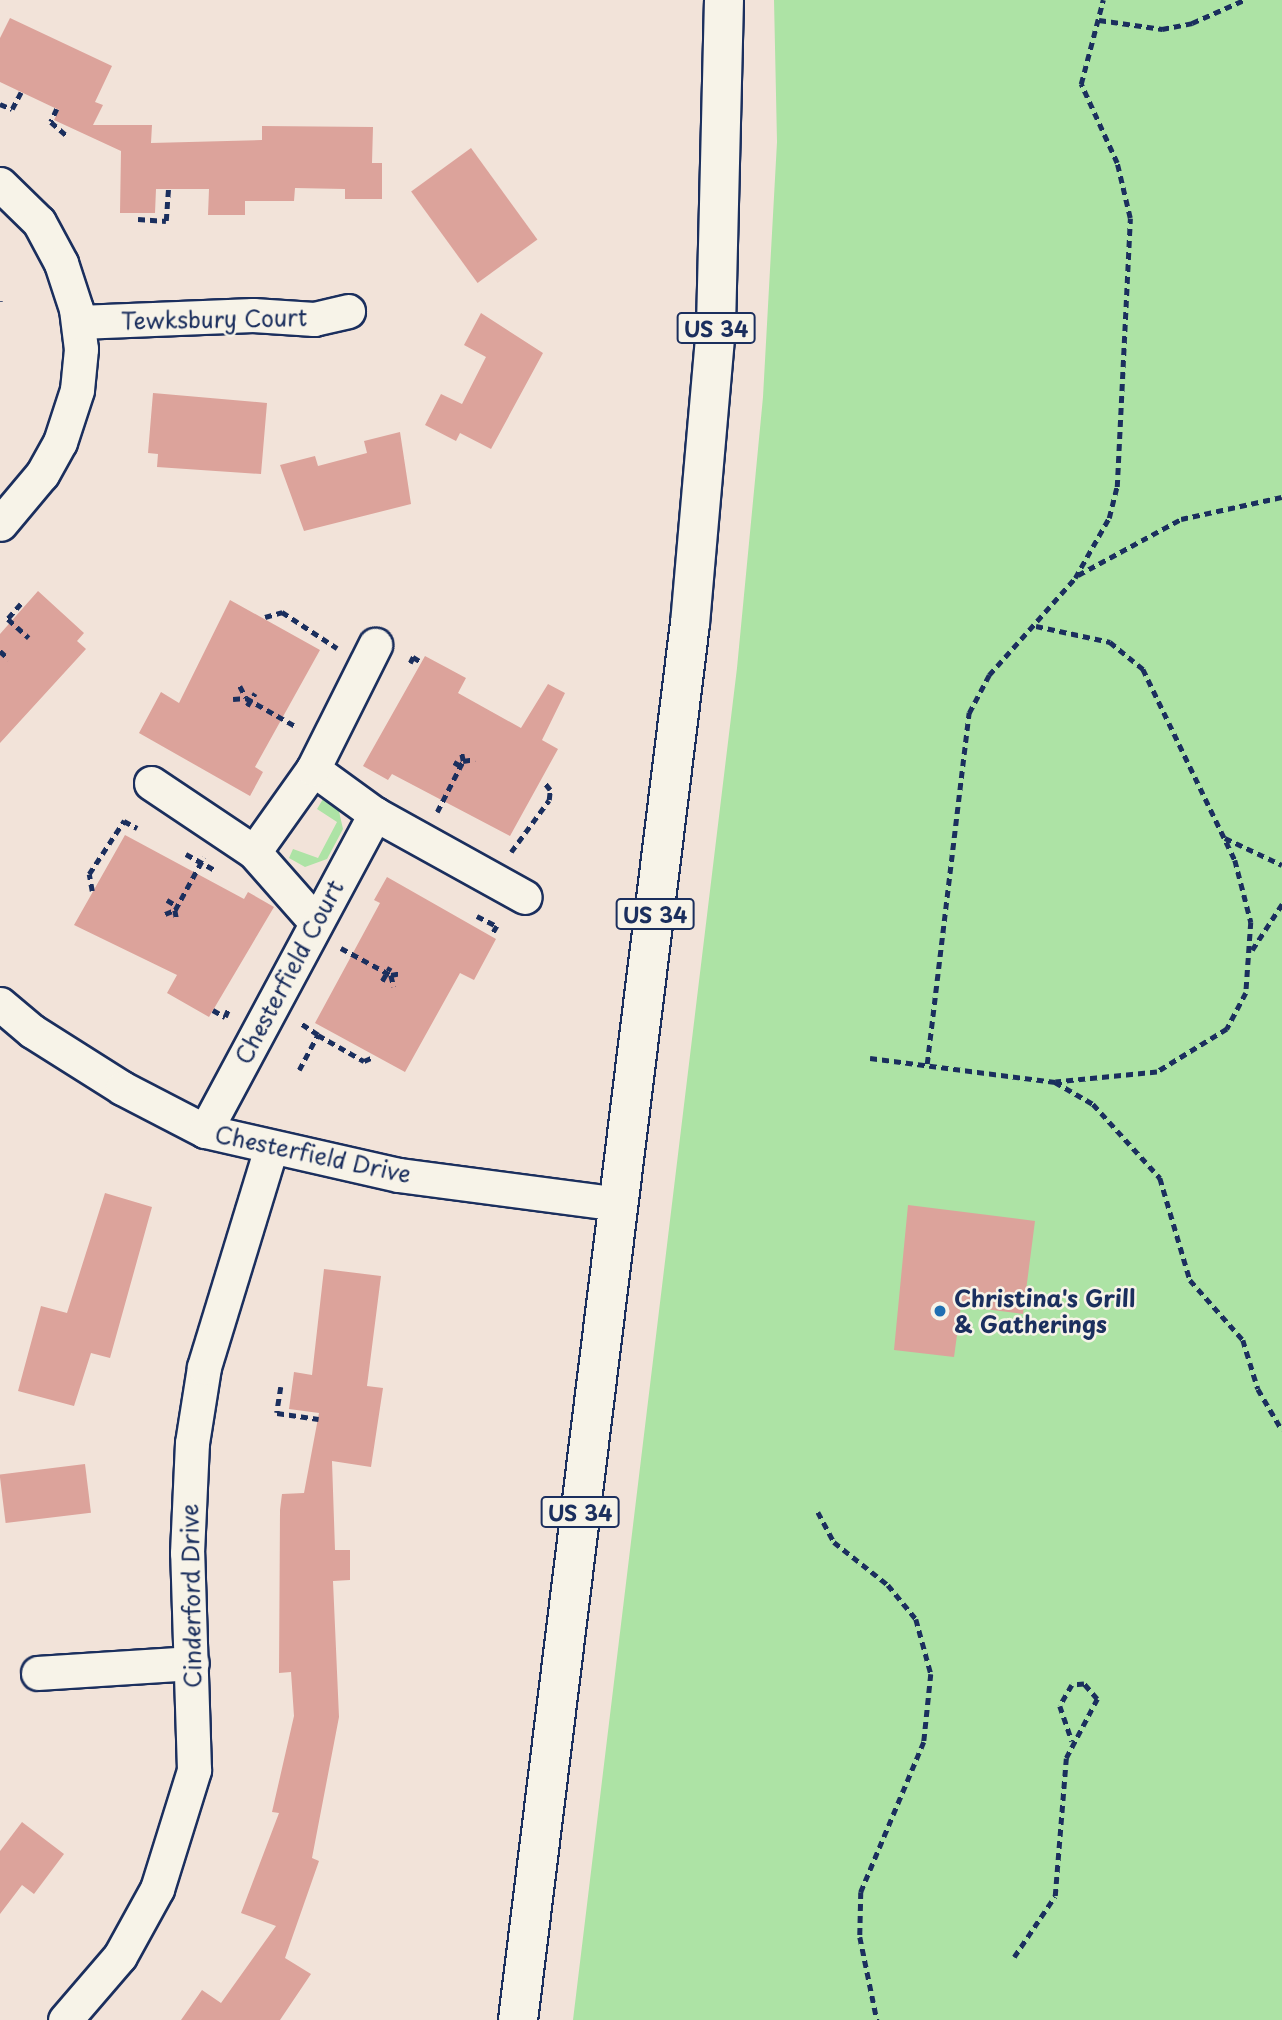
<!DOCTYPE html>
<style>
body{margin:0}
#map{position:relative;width:1282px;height:2020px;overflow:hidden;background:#f2e3d9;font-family:"Playpen Sans",sans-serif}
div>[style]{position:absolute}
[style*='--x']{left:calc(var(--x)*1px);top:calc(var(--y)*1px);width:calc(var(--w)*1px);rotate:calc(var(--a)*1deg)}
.green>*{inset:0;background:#ade3a5}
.building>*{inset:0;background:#dca39b;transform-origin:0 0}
.path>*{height:4.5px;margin-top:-2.25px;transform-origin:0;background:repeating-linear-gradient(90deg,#1b2f5e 0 7px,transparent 0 12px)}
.roads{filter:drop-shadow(2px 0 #1b2f5e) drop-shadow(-2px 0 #1b2f5e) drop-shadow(0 2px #1b2f5e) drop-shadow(0 -2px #1b2f5e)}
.minor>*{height:33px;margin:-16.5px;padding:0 16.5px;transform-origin:16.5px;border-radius:16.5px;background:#f7f3e8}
.major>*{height:38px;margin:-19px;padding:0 19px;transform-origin:19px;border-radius:19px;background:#f7f3e8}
.dots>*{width:19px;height:19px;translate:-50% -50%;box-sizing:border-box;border:4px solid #f7f3e8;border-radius:50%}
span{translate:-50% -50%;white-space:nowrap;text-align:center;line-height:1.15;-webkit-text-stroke:5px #f7f3e8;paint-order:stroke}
.shield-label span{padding:2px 5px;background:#f7f3e8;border:2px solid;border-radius:5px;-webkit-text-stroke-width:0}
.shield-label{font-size:21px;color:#1b2f5e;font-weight:700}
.street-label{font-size:23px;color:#1b2f5e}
.poi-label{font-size:23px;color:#1b2f5e;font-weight:700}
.left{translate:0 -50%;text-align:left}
</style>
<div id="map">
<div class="green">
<i style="clip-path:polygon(774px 0,1282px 0,1282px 2020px,573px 2020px,737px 668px,763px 397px,777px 142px)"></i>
<i style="clip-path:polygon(323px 799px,338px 807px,343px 829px,327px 859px,305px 867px,289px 858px,293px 849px,318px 858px,337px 822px,317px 809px)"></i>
</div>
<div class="building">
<i style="clip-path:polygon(10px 18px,112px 66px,95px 102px,103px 105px,93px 125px,152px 125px,151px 143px,262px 140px,262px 126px,373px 127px,372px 163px,382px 163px,382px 199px,345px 199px,345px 189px,295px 188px,294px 201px,245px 201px,245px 215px,208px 215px,209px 189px,156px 189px,155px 213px,120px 213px,121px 151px,54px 120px,59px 110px,0 82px,0 38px)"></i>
<i style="left:471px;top:148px;width:113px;height:74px;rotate:54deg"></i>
<i style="clip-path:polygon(481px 313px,543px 353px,491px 449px,460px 433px,456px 441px,425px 425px,441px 394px,462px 404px,486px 357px,464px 345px)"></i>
<i style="clip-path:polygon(153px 393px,267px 403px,261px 474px,157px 467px,158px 454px,148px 453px)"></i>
<i style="clip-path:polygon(400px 432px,411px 504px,304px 531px,280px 465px,315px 456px,318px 466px,367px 453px,364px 441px)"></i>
<i style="clip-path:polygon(38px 591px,84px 633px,77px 641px,86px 649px,0 743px,0 634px)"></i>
<i style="clip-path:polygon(230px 600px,320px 650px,255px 767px,263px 772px,250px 796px,139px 733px,161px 692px,179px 703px)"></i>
<i style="clip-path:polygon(425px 656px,466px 678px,458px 693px,521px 728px,548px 684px,565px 693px,542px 740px,558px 749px,510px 836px,392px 774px,388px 780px,363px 766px)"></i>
<i style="clip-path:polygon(125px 835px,244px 899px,248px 892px,274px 907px,209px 1017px,167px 993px,177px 975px,74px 925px)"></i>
<i style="clip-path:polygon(387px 877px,496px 939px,474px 980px,460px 973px,405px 1072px,315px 1023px,380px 903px,374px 900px)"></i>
<i style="clip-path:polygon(105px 1193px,152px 1207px,110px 1358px,91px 1353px,74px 1406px,18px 1391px,41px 1306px,67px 1313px)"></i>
<i style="clip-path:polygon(908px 1205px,1035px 1221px,1023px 1314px,961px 1306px,954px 1357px,894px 1350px)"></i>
<i style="clip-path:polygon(324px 1269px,381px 1276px,367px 1386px,383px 1388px,371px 1467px,332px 1461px,335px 1550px,350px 1550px,350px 1580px,333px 1581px,339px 1717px,312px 1858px,319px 1861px,285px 1958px,311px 1974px,280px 2020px,181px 2020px,202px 1990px,221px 2003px,276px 1926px,241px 1913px,279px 1813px,272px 1812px,294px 1716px,291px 1672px,279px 1673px,280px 1510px,282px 1494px,304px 1493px,319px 1413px,289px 1409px,294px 1372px,312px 1375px)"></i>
<i style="left:85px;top:1464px;width:49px;height:86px;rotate:83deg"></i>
<i style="clip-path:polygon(22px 1822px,64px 1854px,34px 1894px,22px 1885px,0 1914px,0 1851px)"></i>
</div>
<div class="path">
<i style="--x:1099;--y:20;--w:64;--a:8.1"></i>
<i style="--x:1162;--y:29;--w:31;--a:-11"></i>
<i style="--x:1192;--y:23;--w:57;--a:-23.9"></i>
<i style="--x:0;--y:104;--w:13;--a:23"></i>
<i style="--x:12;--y:109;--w:19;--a:-62"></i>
<i style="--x:57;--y:109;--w:14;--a:115"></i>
<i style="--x:51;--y:122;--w:21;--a:41"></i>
<i style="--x:138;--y:219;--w:28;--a:4"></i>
<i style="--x:166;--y:221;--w:32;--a:-86"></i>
<i style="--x:0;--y:302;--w:1;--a:-90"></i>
<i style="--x:1078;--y:575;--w:117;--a:-28.5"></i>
<i style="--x:1181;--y:519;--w:103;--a:-12.3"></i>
<i style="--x:21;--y:604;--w:20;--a:131"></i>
<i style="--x:8;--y:619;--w:28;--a:42"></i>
<i style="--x:265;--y:617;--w:18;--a:-16"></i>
<i style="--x:282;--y:612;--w:66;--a:33.2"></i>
<i style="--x:1036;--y:626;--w:76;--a:12.2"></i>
<i style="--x:1110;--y:642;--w:43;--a:39.3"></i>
<i style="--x:1143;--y:669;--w:212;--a:64.3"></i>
<i style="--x:1235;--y:860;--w:64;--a:75.5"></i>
<i style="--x:1251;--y:922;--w:71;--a:94"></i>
<i style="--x:1246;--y:993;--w:41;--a:117.8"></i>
<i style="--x:1227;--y:1029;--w:82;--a:148.4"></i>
<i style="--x:1157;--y:1072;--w:102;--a:174.4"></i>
<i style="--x:0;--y:651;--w:12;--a:42"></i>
<i style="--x:410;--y:663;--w:7;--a:-63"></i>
<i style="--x:413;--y:657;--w:9;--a:32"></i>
<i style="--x:240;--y:686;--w:13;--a:63"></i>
<i style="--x:246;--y:698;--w:59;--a:29.6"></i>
<i style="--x:233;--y:699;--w:13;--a:-4"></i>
<i style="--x:247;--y:706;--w:15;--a:-58"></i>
<i style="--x:463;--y:761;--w:12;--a:-9"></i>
<i style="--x:454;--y:762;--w:8;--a:30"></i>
<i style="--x:437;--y:812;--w:57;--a:-63"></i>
<i style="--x:463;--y:761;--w:10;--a:-101"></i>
<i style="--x:1225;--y:838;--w:63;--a:25.3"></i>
<i style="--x:511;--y:852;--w:64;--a:-53.8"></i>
<i style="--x:549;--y:800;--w:10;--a:-84"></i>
<i style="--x:550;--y:790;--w:11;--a:-128"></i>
<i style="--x:186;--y:854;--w:33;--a:29"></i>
<i style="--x:92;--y:891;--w:17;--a:-100"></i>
<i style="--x:89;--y:874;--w:64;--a:-56.6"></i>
<i style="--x:124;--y:821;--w:15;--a:28"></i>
<i style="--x:167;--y:900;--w:12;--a:31"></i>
<i style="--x:175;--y:910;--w:10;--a:79"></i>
<i style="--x:165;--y:914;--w:11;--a:-22"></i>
<i style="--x:175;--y:910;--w:60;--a:-61.3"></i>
<i style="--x:477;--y:916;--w:22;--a:27"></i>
<i style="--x:497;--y:926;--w:10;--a:119"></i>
<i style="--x:341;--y:948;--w:57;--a:28.4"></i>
<i style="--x:391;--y:975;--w:12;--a:76"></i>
<i style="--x:1252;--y:950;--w:55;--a:-56.9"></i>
<i style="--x:391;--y:975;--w:10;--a:-11"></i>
<i style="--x:382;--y:981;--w:16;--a:-60"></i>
<i style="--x:213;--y:1010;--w:14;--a:30"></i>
<i style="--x:225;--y:1017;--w:8;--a:-67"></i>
<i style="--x:318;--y:1035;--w:53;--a:29.5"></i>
<i style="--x:364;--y:1061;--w:10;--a:-24"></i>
<i style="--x:870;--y:1058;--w:187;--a:7.4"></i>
<i style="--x:1055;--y:1082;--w:44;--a:30.1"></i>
<i style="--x:1093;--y:1104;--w:100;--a:47.8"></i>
<i style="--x:1160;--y:1178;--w:106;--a:73.6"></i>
<i style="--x:1190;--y:1280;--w:80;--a:48.5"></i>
<i style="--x:1243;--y:1340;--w:51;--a:73"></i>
<i style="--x:1258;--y:1389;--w:48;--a:59.7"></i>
<i style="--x:927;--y:1064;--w:354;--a:-83.2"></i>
<i style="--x:969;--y:713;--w:43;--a:-62.2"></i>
<i style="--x:989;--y:675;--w:130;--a:-48.4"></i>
<i style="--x:1075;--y:578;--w:69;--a:-60.5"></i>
<i style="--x:1109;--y:518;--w:32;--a:-76"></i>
<i style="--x:1117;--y:487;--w:269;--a:-87.2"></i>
<i style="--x:1130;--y:218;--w:57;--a:-103.3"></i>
<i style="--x:1117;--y:163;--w:87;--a:-114.5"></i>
<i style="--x:1081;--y:84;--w:87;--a:-75.3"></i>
<i style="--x:299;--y:1070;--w:40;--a:-62"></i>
<i style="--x:318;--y:1035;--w:20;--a:-147"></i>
<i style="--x:281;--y:1387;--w:26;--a:99"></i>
<i style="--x:277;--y:1413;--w:42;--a:8.1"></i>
<i style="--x:818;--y:1512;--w:34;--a:62"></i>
<i style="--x:834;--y:1542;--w:69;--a:38.5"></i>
<i style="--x:888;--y:1585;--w:44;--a:50.5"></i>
<i style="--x:916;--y:1619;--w:57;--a:74.7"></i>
<i style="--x:931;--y:1674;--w:68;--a:95.9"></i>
<i style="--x:924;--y:1742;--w:163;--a:112.8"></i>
<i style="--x:861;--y:1892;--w:45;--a:91.3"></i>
<i style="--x:860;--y:1937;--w:85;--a:78.4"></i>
<i style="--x:1014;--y:1957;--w:73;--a:-56.1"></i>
<i style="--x:1055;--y:1896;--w:138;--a:-85.4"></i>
<i style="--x:1066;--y:1758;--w:67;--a:-62.3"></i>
<i style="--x:1097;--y:1699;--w:20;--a:-131"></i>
<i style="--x:1084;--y:1684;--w:12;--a:175"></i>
<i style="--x:1072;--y:1685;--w:24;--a:120"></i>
<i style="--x:1060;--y:1706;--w:37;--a:71"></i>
</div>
<div class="roads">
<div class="minor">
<i style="--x:0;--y:184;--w:54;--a:44.3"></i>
<i style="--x:39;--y:222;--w:47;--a:61.8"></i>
<i style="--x:61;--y:263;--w:48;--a:71.9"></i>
<i style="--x:76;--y:309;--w:40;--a:82.9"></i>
<i style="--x:81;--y:349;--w:41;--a:95.6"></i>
<i style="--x:77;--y:390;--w:55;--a:108.1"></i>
<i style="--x:60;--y:442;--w:37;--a:119"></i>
<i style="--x:42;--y:474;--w:65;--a:130"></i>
<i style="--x:79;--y:322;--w:174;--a:-2.3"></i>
<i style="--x:253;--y:315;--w:61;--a:3.8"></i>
<i style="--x:314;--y:319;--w:35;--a:-13"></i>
<i style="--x:313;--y:769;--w:77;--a:36"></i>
<i style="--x:375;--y:814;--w:171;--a:29"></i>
<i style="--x:151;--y:783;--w:124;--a:33.8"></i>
<i style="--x:254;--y:852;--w:91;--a:48.6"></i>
<i style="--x:254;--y:852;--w:102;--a:-54.6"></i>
<i style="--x:313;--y:769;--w:139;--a:-63.4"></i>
<i style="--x:0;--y:1004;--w:42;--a:40.2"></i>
<i style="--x:32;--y:1031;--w:107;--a:32.3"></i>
<i style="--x:122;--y:1088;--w:93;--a:27.4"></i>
<i style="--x:205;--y:1131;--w:199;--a:12.8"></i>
<i style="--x:399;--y:1175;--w:222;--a:7.5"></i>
<i style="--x:205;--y:1131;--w:360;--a:-61.8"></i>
<i style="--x:38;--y:1673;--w:154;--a:-3.7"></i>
<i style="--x:65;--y:2020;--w:84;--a:-49.3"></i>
<i style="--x:120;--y:1956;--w:77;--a:-61.1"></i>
<i style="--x:157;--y:1889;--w:125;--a:-72.7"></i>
<i style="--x:194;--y:1770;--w:217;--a:-91.8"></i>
<i style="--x:187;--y:1553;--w:110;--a:-87.4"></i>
<i style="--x:192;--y:1443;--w:77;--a:-81"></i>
<i style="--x:204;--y:1367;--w:229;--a:-73"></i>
</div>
<div class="major">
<i style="--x:518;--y:2020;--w:1407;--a:-82.98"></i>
<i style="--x:690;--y:624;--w:298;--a:-85"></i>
<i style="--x:716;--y:327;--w:327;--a:-88.6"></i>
</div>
</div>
<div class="dots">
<i style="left:940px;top:1311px;background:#1f6fb2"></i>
</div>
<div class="shield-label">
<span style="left:716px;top:328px">US 34</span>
<span style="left:655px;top:914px">US 34</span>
<span style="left:580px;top:1512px">US 34</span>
</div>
<div class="street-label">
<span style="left:214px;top:319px;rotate:-1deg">Tewksbury Court</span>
<span style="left:289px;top:972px;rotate:-62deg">Chesterfield Court</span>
<span style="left:313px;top:1154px;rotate:12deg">Chesterfield Drive</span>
<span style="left:191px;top:1596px;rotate:-91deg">Cinderford Drive</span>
</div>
<div class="poi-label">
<span class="left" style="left:954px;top:1311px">Christina's Grill<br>&amp; Gatherings</span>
</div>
</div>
